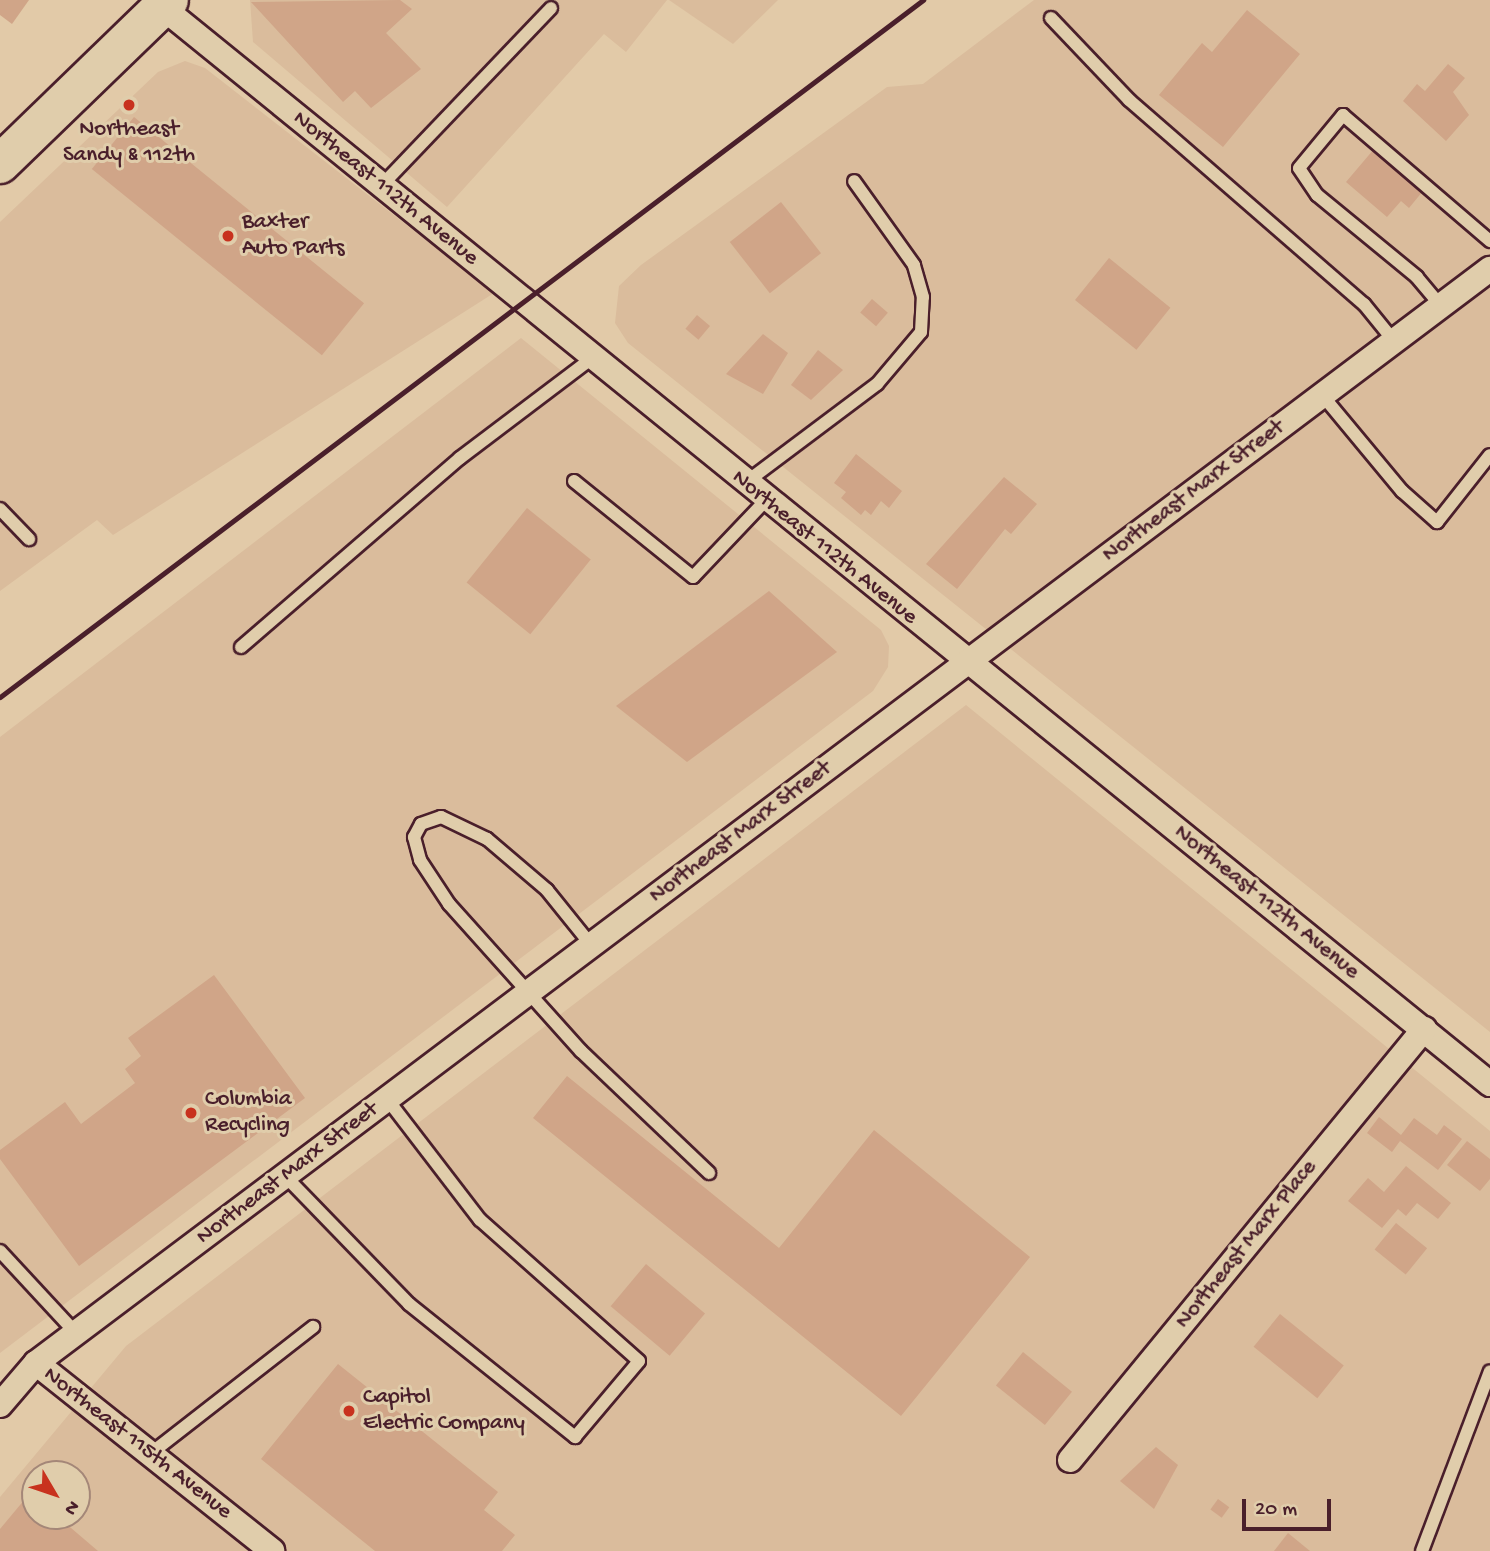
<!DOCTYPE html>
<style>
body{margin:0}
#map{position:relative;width:1490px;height:1551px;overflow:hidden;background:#e2caa8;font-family:"Gochi Hand",sans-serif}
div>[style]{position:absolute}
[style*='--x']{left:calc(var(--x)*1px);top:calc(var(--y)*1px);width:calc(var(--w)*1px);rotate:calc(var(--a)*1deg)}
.built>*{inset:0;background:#dabc9c}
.building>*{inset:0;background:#d0a588;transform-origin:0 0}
.roads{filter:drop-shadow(2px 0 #4a1f2b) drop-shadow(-2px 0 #4a1f2b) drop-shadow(0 2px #4a1f2b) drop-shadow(0 -2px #4a1f2b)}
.lane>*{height:12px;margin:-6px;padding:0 6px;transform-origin:6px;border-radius:6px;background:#e0cdab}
.street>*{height:24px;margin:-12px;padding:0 12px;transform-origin:12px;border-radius:12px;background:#e0cdab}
.primary>*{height:38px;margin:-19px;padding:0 19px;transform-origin:19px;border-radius:19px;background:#e0cdab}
.rail>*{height:5px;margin:-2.5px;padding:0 2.5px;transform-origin:2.5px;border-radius:2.5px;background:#4a1f2b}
.dots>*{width:19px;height:19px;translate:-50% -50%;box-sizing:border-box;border:4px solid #e0cdab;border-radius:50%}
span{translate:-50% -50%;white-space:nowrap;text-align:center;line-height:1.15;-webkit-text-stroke:6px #e0cdab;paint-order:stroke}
.poi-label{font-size:23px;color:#4a1f2b}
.left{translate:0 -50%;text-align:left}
.street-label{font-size:23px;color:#4a1f2b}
.north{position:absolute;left:21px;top:1460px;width:70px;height:70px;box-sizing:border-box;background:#e0cdab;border:2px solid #a48778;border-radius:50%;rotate:129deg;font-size:19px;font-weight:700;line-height:28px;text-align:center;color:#4a1f2b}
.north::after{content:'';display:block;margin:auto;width:24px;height:32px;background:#c8321e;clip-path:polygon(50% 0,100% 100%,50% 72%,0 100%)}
.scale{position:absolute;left:1242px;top:1499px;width:89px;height:32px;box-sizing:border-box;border:4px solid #4a1f2b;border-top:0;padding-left:9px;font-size:21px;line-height:24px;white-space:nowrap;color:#4a1f2b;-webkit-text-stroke:5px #e0cdab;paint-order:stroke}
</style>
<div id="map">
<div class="built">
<i style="clip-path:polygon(250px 0,667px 0,626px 52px,604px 34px,447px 207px,253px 42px)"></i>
<i style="clip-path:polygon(669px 0,778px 0,733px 44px)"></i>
<i style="clip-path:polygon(1034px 0,1490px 0,1490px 1032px,628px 343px,615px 323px,619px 286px,641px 265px,887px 87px,923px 84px)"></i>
<i style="clip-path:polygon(185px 61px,205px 68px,494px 293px,113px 535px,97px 520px,0 591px,0 222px,158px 72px)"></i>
<i style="clip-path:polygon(521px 338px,881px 630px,889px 646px,888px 667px,873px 691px,0 1353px,0 737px)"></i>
<i style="clip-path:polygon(evenodd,966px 705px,1490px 1131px,1490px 1551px,0 1551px,0 1497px,126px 1346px,966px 705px,35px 1474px,77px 1474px,77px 1516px,35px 1516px,35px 1474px)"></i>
</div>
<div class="building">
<i style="clip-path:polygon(0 0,29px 0,12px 24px,0 15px)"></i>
<i style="clip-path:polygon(400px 0,412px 9px,386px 33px,421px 69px,371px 108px,355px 91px,343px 102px,251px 2px)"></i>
<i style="clip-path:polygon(1247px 10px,1300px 54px,1223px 147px,1159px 95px,1202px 43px,1212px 52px)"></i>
<i style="clip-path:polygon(1448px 64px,1465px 78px,1453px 92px,1469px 115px,1446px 141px,1403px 101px,1417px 84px,1425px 91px)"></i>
<i style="left:134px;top:117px;width:296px;height:67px;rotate:39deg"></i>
<i style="clip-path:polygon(1374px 149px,1423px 191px,1409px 208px,1401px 201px,1387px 217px,1346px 182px)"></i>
<i style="left:781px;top:202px;width:65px;height:65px;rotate:52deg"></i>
<i style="left:1109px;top:258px;width:79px;height:54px;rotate:39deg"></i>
<i style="left:872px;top:299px;width:21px;height:18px;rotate:41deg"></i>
<i style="left:697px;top:315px;width:17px;height:18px;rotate:40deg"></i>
<i style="clip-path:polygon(763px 334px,788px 353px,763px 394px,726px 374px)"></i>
<i style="clip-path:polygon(818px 350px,843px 370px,811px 400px,791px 385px)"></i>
<i style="clip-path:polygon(856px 454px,902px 491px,889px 508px,881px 501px,871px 515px,865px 510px,861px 515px,841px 498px,846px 492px,834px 483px)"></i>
<i style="clip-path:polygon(1004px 477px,1037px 504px,1011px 534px,1005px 529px,957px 589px,926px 564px)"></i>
<i style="left:527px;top:508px;width:82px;height:96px;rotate:39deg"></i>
<i style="clip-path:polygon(769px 591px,837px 652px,687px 762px,616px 706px)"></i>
<i style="clip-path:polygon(214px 975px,305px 1098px,79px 1266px,0 1159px,0 1150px,65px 1102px,81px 1124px,135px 1083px,125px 1069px,141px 1056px,128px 1038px)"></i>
<i style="clip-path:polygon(567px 1076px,779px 1248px,874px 1130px,1030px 1257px,901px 1416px,533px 1118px)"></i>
<i style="clip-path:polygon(1379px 1117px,1401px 1135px,1414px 1118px,1437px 1135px,1444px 1125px,1462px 1139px,1438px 1170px,1400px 1141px,1392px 1152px,1367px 1133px)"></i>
<i style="clip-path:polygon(1467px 1141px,1490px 1159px,1490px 1179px,1480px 1191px,1447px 1165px)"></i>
<i style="clip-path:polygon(1406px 1166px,1451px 1203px,1438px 1219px,1417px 1203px,1406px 1216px,1398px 1209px,1382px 1228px,1348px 1201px,1368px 1178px,1384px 1192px)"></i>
<i style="left:1396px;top:1223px;width:40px;height:34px;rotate:39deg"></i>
<i style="left:646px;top:1264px;width:77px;height:55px;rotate:40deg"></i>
<i style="left:1280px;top:1314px;width:82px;height:42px;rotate:39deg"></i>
<i style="left:1023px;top:1352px;width:63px;height:43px;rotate:39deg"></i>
<i style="clip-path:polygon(338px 1364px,498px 1492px,484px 1510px,515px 1535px,502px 1551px,375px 1551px,261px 1459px)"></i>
<i style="clip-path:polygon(1156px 1447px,1178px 1465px,1154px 1509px,1120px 1481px)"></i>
<i style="clip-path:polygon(30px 1493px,35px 1516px,57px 1516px,98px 1551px,0 1551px,0 1529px)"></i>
<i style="left:1218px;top:1499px;width:14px;height:13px;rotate:36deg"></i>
<i style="clip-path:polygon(1288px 1533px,1310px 1551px,1274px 1551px)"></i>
</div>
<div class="roads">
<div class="lane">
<i style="--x:1051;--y:18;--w:113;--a:46.4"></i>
<i style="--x:1129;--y:100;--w:311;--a:41"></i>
<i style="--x:1364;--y:304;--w:48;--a:51"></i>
<i style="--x:381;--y:186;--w:246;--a:-46.3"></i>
<i style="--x:1441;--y:306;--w:38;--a:-130"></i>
<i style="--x:1417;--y:277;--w:129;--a:-140.6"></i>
<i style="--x:1317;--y:195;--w:32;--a:-124"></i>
<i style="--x:1299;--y:168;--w:69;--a:-50.3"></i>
<i style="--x:1343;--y:115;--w:194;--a:40.6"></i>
<i style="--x:1323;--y:396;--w:124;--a:50.3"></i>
<i style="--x:1402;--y:491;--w:47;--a:41.5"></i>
<i style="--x:1437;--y:522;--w:85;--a:-51.7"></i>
<i style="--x:574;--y:481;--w:153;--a:38.9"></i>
<i style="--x:693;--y:577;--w:106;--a:-46.5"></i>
<i style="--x:745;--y:483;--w:165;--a:-36.9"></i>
<i style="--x:877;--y:384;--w:68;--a:-49.8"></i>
<i style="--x:921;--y:332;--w:35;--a:-87"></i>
<i style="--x:923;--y:297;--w:33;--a:-106"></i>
<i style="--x:914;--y:265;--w:103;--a:-125.5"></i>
<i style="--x:0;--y:509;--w:42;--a:46"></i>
<i style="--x:241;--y:647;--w:289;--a:-40.8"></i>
<i style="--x:460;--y:458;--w:166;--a:-37.1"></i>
<i style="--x:592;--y:946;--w:72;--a:-128.8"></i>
<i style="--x:547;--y:890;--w:79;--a:-139.6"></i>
<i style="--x:487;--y:839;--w:51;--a:-154.4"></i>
<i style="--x:441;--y:817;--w:21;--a:161"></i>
<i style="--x:421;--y:824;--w:15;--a:118"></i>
<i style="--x:414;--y:837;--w:24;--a:75"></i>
<i style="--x:420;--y:860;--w:53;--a:56.6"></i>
<i style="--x:449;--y:904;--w:198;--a:48.1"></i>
<i style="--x:581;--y:1051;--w:177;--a:43.6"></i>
<i style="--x:285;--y:1176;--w:178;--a:45.9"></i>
<i style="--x:409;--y:1304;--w:213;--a:38.7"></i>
<i style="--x:575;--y:1437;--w:99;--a:-49.9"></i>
<i style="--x:639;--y:1361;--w:213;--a:-138.4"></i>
<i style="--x:480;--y:1220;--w:153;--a:-127.5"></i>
<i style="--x:0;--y:1251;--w:112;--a:47.2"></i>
<i style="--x:150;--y:1454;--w:207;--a:-37.9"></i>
<i style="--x:1422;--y:1551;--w:192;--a:-69.3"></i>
</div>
<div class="street">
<i style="--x:162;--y:7;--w:1710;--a:39.04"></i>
<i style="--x:36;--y:1363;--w:302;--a:38.5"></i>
<i style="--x:0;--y:1405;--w:55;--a:-49.4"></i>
<i style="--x:36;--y:1363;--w:1820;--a:-36.96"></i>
<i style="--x:1070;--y:1460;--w:558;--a:-50.6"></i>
</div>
<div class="primary">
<i style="--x:0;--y:164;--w:235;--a:-44.1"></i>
</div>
</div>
<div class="rail">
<i style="--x:0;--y:697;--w:1157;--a:-37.06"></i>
</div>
<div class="dots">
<i style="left:129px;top:105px;background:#c8321e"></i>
<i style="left:228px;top:236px;background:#c8321e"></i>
<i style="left:191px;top:1113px;background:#c8321e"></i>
<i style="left:349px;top:1411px;background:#c8321e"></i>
</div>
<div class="poi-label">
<span style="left:129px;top:143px">Northeast<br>Sandy &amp; 112th</span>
<span class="left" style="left:242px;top:236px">Baxter<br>Auto Parts</span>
<span class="left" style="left:205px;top:1113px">Columbia<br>Recycling</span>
<span class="left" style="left:363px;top:1411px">Capitol<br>Electric Company</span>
</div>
<div class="street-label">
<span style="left:385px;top:189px;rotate:39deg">Northeast 112th Avenue</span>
<span style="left:1194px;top:492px;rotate:-37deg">Northeast Marx Street</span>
<span style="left:824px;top:548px;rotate:39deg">Northeast 112th Avenue</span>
<span style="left:741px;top:833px;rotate:-37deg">Northeast Marx Street</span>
<span style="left:1266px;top:903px;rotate:39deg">Northeast 112th Avenue</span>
<span style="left:288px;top:1174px;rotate:-37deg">Northeast Marx Street</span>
<span style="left:1247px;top:1245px;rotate:-51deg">Northeast Marx Place</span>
<span style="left:137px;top:1444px;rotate:38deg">Northeast 115th Avenue</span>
</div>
<div class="north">N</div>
<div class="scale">20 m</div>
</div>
